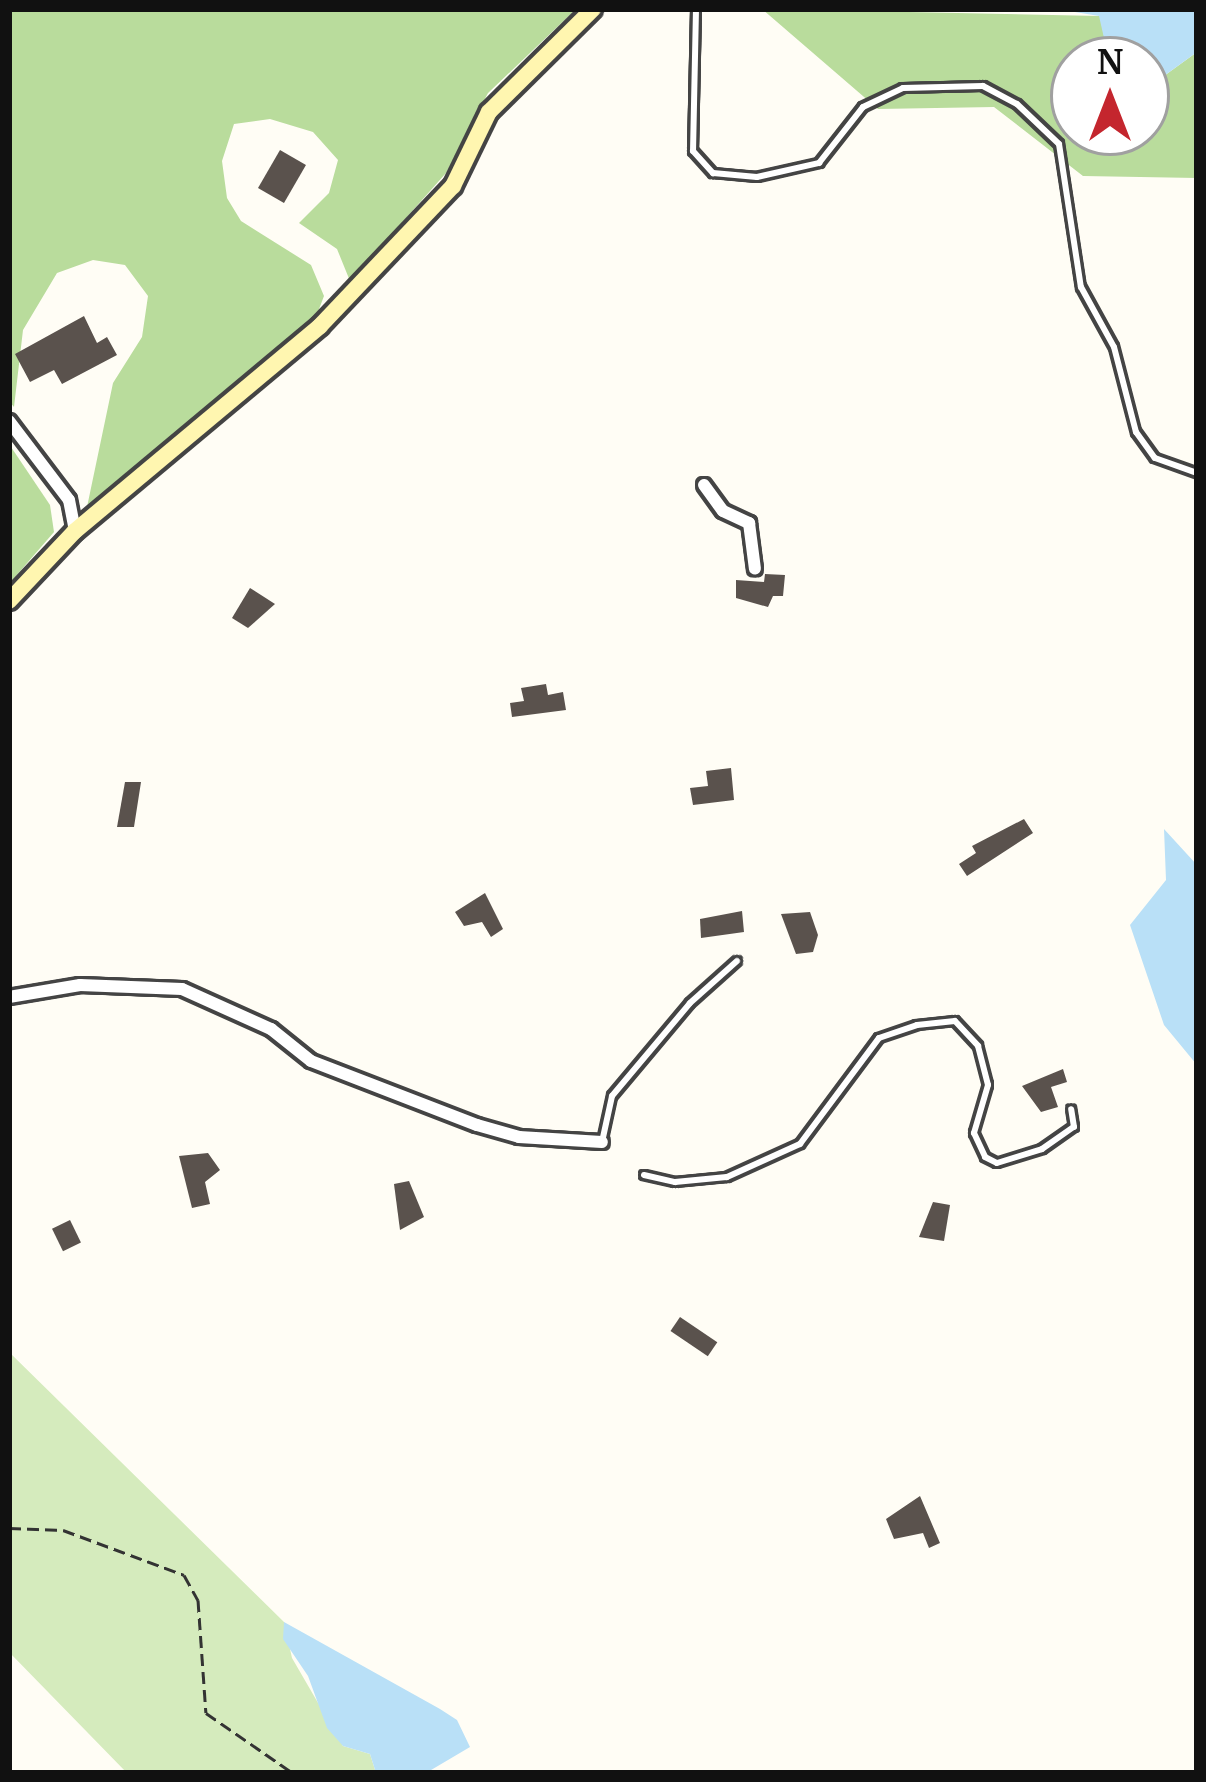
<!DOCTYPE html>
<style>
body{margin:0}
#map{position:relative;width:1206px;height:1782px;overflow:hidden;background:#fffdf5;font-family:Merriweather,serif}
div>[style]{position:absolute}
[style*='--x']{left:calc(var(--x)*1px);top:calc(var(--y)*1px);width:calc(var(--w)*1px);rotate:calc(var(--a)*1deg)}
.green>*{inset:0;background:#d5ebbd}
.forest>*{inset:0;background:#b9dc9c}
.water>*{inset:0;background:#b9e0f7}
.building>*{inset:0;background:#5a524d;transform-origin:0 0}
.path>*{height:3px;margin-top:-1.5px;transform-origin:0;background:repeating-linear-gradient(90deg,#333 0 12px,transparent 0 18px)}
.roads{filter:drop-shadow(3px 0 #444) drop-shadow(-3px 0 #444) drop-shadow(0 3px #444) drop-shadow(0 -3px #444)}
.lane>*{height:6px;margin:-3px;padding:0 3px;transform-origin:3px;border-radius:3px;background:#fff}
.street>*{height:12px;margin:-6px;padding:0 6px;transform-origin:6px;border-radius:6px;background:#fff}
.secondary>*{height:16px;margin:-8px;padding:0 8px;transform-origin:8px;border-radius:8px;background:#fff6b0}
span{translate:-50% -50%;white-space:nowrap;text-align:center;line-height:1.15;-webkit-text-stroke:12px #fff;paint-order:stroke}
.frame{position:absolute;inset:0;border:12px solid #111;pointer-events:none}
.north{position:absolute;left:1050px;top:36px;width:120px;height:120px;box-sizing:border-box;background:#fff;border:3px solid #a0a0a0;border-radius:50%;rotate:0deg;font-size:33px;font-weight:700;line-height:48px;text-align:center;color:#111}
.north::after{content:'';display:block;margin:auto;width:42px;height:54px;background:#c4262e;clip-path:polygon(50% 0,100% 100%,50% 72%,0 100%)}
</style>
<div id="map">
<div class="green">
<i style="clip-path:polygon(9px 1352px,284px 1622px,292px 1658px,343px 1746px,370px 1754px,376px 1773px,127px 1773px,9px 1652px)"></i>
</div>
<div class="forest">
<i style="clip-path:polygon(9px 9px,576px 9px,488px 93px,446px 173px,350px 281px,337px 249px,299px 223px,329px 193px,338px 160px,313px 132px,270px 119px,234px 124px,222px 161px,227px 198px,241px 221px,311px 265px,324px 296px,316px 317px,87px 507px,113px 383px,142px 337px,148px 296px,125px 265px,93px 260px,57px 273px,23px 330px,14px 407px,9px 401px)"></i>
<i style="clip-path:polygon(762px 9px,1100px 16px,1109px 60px,1074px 60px,1074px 132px,1146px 132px,1146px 89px,1197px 52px,1197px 178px,1083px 176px,994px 107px,878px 109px)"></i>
<i style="clip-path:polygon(9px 444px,50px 505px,54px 532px,9px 584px)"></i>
</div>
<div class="water">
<i style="clip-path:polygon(1057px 9px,1197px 9px,1197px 52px,1146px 89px,1146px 60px,1109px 60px,1099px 16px)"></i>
<i style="clip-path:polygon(1164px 829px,1197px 865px,1197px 1065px,1164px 1025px,1130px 925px,1166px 880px)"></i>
<i style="clip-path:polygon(284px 1622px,440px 1709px,457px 1720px,470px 1747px,426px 1773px,376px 1773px,370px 1754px,343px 1746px,327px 1728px,308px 1676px,283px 1639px)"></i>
</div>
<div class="building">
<i style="left:280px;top:150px;width:30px;height:44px;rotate:30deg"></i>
<i style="clip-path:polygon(84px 316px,97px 343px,107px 337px,117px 355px,62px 384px,54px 370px,30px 382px,15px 354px)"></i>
<i style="clip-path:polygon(765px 574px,785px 575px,783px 596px,773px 596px,768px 607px,736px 598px,736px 580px,764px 582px)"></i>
<i style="clip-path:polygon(250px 588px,275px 604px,248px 628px,232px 618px)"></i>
<i style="clip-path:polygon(546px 684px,548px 695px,563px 692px,566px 710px,512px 717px,510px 703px,524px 701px,521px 688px)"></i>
<i style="clip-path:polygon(731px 768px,734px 800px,693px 805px,690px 788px,708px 786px,706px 771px)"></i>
<i style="clip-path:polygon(125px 782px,141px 782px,134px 827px,117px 827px)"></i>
<i style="clip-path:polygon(1024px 819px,1033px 833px,967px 876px,959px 864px,976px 853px,972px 846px)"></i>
<i style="clip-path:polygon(485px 893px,503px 929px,491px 937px,482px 922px,464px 926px,455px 912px)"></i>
<i style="clip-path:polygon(742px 911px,744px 932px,701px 938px,700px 919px)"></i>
<i style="clip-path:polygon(810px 912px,818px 935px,813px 952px,796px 954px,781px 914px)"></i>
<i style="clip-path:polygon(1063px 1069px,1067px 1082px,1051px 1087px,1058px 1107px,1041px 1112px,1022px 1086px)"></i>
<i style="clip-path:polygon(208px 1153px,220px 1170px,205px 1182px,210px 1204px,192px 1208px,179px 1156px)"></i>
<i style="clip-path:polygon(409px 1181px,424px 1217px,400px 1230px,394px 1184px)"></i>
<i style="clip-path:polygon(933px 1202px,950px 1205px,944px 1241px,919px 1237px)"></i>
<i style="left:70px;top:1220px;width:25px;height:20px;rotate:64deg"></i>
<i style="left:680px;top:1317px;width:45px;height:17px;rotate:34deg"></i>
<i style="clip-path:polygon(920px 1496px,940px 1543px,929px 1548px,923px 1533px,894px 1539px,886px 1519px)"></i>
</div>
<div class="path">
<i style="--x:9;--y:1528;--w:54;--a:2.1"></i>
<i style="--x:63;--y:1530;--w:129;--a:20.4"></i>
<i style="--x:184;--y:1575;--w:29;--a:61"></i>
<i style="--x:198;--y:1600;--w:113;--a:86"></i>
<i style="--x:206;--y:1713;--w:106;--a:34.6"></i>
</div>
<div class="roads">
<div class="lane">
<i style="--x:696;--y:9;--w:142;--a:91.2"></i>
<i style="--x:693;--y:151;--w:30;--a:48"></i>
<i style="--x:713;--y:173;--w:44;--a:5.2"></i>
<i style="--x:757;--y:177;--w:64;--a:-12.7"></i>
<i style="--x:819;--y:163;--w:71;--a:-51.8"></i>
<i style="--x:863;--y:107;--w:44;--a:-25.4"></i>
<i style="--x:903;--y:88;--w:80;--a:-1.4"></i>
<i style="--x:983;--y:86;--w:38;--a:28"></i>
<i style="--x:1017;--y:104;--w:58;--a:43.6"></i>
<i style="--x:1059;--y:144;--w:145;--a:81.3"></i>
<i style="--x:1081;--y:287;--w:68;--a:61.2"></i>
<i style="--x:1114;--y:347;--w:88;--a:75.5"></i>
<i style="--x:1136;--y:432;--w:32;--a:54"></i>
<i style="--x:1155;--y:458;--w:45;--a:19.7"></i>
<i style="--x:602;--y:1142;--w:47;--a:-77.7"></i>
<i style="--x:612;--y:1096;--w:121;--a:-50"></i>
<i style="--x:690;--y:1003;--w:63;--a:-41.8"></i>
<i style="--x:644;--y:1175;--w:32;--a:13"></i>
<i style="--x:675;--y:1182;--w:52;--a:-5.5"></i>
<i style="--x:727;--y:1177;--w:80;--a:-24.3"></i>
<i style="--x:800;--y:1144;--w:132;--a:-53.3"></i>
<i style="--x:879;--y:1038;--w:40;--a:-18.9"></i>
<i style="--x:917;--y:1025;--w:38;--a:-6"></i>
<i style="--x:955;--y:1021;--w:34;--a:47"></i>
<i style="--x:978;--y:1046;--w:40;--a:75.6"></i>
<i style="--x:988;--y:1085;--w:50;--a:106.3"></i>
<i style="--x:974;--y:1133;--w:26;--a:65"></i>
<i style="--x:985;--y:1157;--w:13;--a:27"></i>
<i style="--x:997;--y:1163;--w:47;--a:-17.3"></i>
<i style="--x:1042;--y:1149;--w:39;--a:-35"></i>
<i style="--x:1074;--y:1127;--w:18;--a:-99"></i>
</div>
<div class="street">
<i style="--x:9;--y:421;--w:99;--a:52.8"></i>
<i style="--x:69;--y:500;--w:32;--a:79"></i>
<i style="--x:704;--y:485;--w:32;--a:54"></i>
<i style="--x:723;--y:511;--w:29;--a:25"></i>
<i style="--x:749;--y:523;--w:46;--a:82.6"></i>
<i style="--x:9;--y:997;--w:72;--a:-9.6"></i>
<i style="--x:80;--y:985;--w:102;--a:2.2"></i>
<i style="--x:182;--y:989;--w:98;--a:24.2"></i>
<i style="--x:271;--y:1029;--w:51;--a:38.7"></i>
<i style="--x:311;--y:1061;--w:178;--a:21.1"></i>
<i style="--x:477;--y:1125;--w:44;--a:15.9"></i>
<i style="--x:519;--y:1137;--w:83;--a:3.4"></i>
</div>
<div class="secondary">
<i style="--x:9;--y:601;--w:96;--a:-46.7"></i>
<i style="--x:75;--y:531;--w:319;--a:-39.9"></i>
<i style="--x:320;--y:326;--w:193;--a:-46.5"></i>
<i style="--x:453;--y:186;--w:82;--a:-64.1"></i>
<i style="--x:489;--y:112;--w:146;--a:-44.7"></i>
</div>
</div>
<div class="frame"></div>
<div class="north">N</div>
</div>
